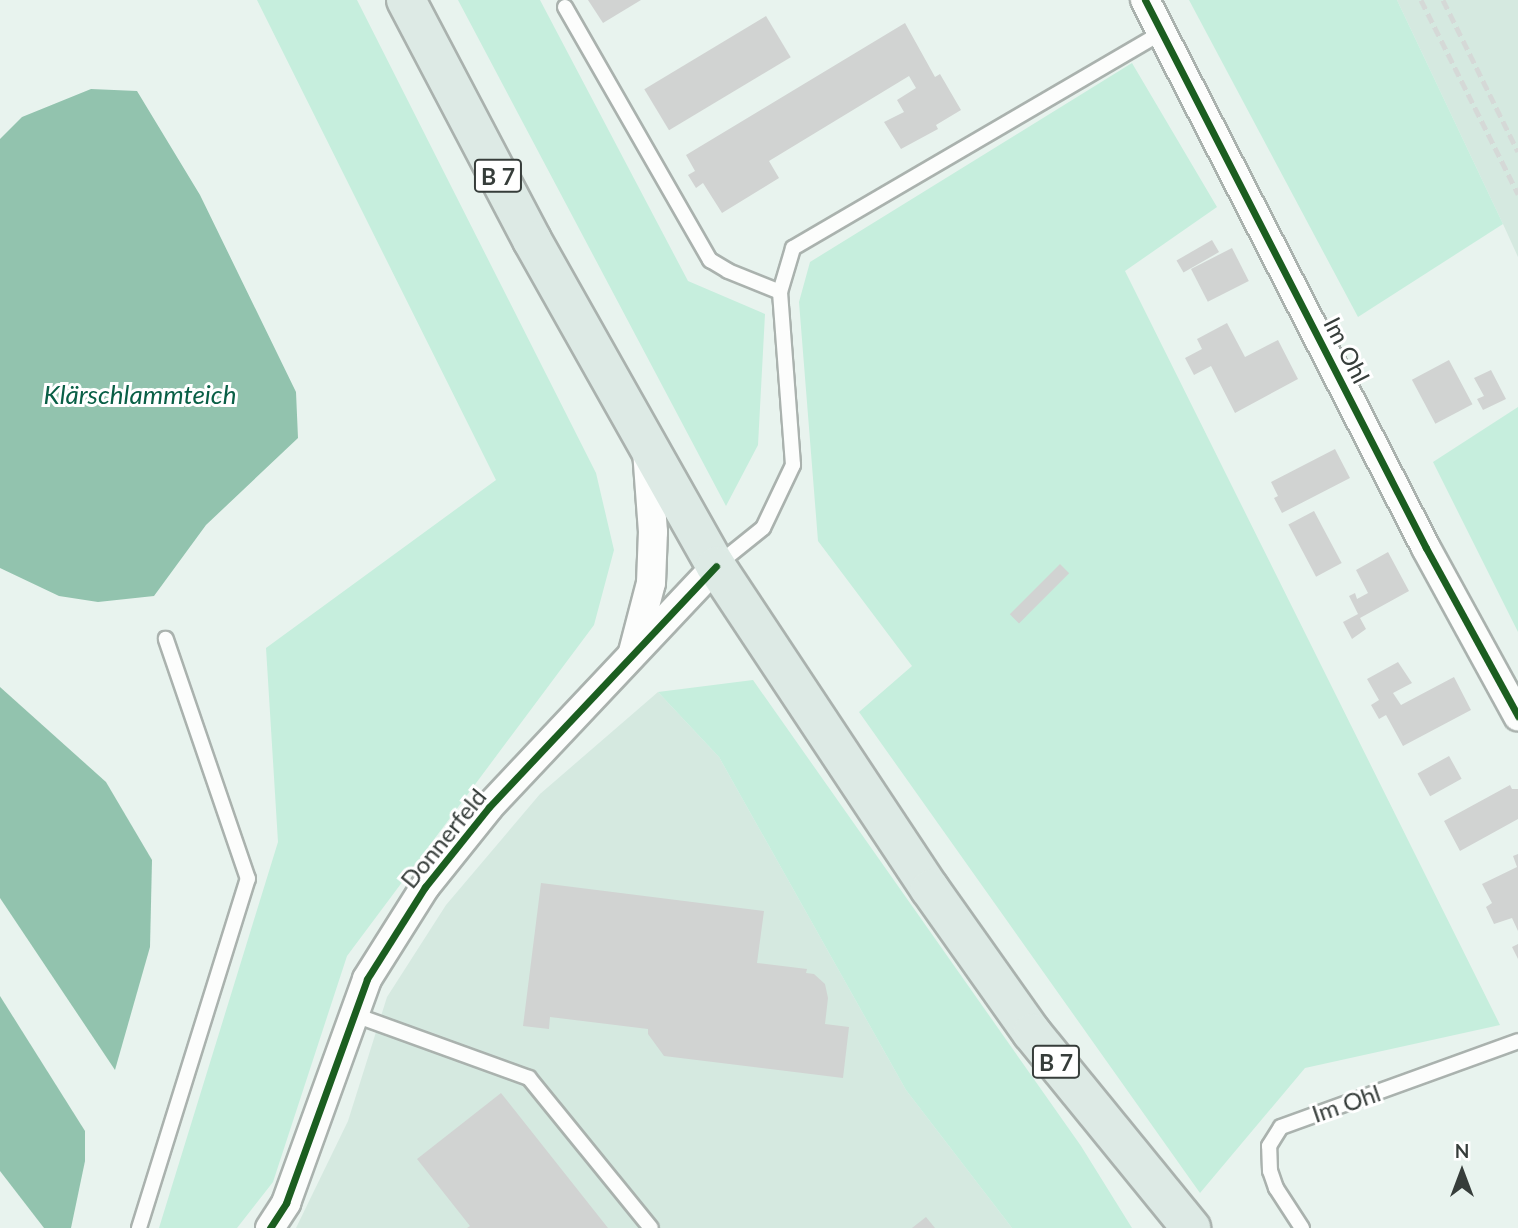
<!DOCTYPE html>
<meta charset="utf-8">
<style>
body{margin:0}
#map{position:relative;width:1518px;height:1228px;overflow:hidden;background:#e8f3ee;font-family:Lato,sans-serif}
div>[style]{position:absolute}
[style*='--x']{left:calc(var(--x)*1px);top:calc(var(--y)*1px);width:calc(var(--w)*1px);rotate:calc(var(--a)*1deg)}
.built>*{inset:0;background:#d5e9e0}
.green>*{inset:0;background:#c6eedd}
.water>*{inset:0;background:#92c3ae}
.building>*{inset:0;background:#d1d3d2;transform-origin:0 0}
.roads{filter:drop-shadow(2px 0 #aab2ae) drop-shadow(-2px 0 #aab2ae) drop-shadow(0 2px #aab2ae) drop-shadow(0 -2px #aab2ae)}
.lane>*{height:14px;margin:-7px;padding:0 7px;transform-origin:7px;border-radius:7px;background:#fcfdfc}
.street>*{height:28px;margin:-14px;padding:0 14px;transform-origin:14px;border-radius:14px;background:#fcfdfc}
.primary>*{height:38px;margin:-19px;padding:0 19px;transform-origin:19px;border-radius:19px;background:#ddeae5}
.rail>*{height:5px;margin-top:-2.5px;transform-origin:0;background:repeating-linear-gradient(90deg,#d5d9d7 0 10px,transparent 0 15px)}
.cycleway>*{height:7px;margin:-3.5px;padding:0 3.5px;transform-origin:3.5px;border-radius:3.5px;background:#1b5e20}
span{translate:-50% -50%;white-space:nowrap;text-align:center;line-height:1.15;-webkit-text-stroke:6px #fff;paint-order:stroke}
.shield-label span{padding:2px 5px;background:#fff;border:2px solid;border-radius:5px;-webkit-text-stroke-width:0}
.shield-label{font-size:23px;color:#363d3a;font-weight:700}
.street-label{font-size:24px;color:#363d3a}
.water-label{font-size:26px;color:#095f46;font-style:italic}
.north{position:absolute;left:1427px;top:1137px;width:70px;height:70px;-webkit-text-stroke:5px #fff;paint-order:stroke;rotate:0deg;font-size:19px;font-weight:700;line-height:28px;text-align:center;color:#363d3a}
.north::after{content:'';display:block;margin:auto;width:24px;height:32px;background:#363d3a;clip-path:polygon(50% 0,100% 100%,50% 72%,0 100%)}
</style>
<div id="map">
<div class="built">
<i style="clip-path:polygon(1397px 0,1518px 0,1518px 257px,1503px 224px)"></i>
<i style="clip-path:polygon(658px 692px,719px 757px,906px 1090px,1012px 1228px,296px 1228px,348px 1121px,387px 997px,446px 905px,540px 794px)"></i>
</div>
<div class="green">
<i style="clip-path:polygon(257px 0,357px 0,596px 473px,614px 550px,594px 625px,347px 956px,273px 1182px,237px 1228px,159px 1228px,278px 842px,266px 648px,496px 480px)"></i>
<i style="clip-path:polygon(458px 0,540px 0,688px 281px,765px 314px,758px 445px,726px 506px)"></i>
<i style="clip-path:polygon(1189px 0,1397px 0,1503px 224px,1358px 317px)"></i>
<i style="clip-path:polygon(1132px 63px,1217px 207px,1125px 271px,1500px 1025px,1305px 1068px,1200px 1193px,859px 712px,912px 666px,818px 541px,799px 302px,810px 262px)"></i>
<i style="clip-path:polygon(1518px 407px,1518px 632px,1433px 462px)"></i>
<i style="clip-path:polygon(753px 680px,1081px 1146px,1132px 1228px,1012px 1228px,906px 1090px,719px 757px,658px 692px)"></i>
</div>
<div class="water">
<i style="clip-path:polygon(91px 89px,137px 91px,200px 195px,296px 392px,298px 438px,206px 525px,154px 596px,98px 602px,59px 596px,0 568px,0 139px,22px 117px)"></i>
<i style="clip-path:polygon(0 687px,106px 782px,152px 860px,150px 947px,115px 1070px,0 898px)"></i>
<i style="clip-path:polygon(0 996px,85px 1131px,85px 1161px,71px 1228px,44px 1228px,0 1171px)"></i>
</div>
<div class="building">
<i style="clip-path:polygon(588px 0,641px 0,603px 23px)"></i>
<i style="left:766px;top:16px;width:48px;height:142px;rotate:59deg"></i>
<i style="clip-path:polygon(905px 23px,935px 77px,940px 74px,961px 110px,936px 125px,938px 129px,901px 149px,884px 122px,904px 112px,897px 100px,916px 88px,909px 76px,769px 161px,779px 178px,722px 213px,703px 183px,696px 188px,688px 175px,695px 171px,686px 155px)"></i>
<i style="left:1212px;top:240px;width:14px;height:41px;rotate:60deg"></i>
<i style="left:1232px;top:248px;width:37px;height:46px;rotate:63deg"></i>
<i style="clip-path:polygon(1227px 323px,1245px 357px,1278px 340px,1298px 379px,1235px 413px,1211px 366px,1194px 375px,1185px 358px,1202px 349px,1197px 339px)"></i>
<i style="left:1449px;top:360px;width:50px;height:42px;rotate:62deg"></i>
<i style="clip-path:polygon(1491px 370px,1506px 399px,1483px 410px,1477px 399px,1484px 396px,1474px 378px)"></i>
<i style="clip-path:polygon(1335px 449px,1350px 478px,1282px 513px,1274px 498px,1278px 496px,1271px 482px)"></i>
<i style="left:1314px;top:511px;width:59px;height:29px;rotate:62deg"></i>
<i style="clip-path:polygon(1388px 552px,1409px 591px,1360px 618px,1366px 629px,1352px 639px,1343px 622px,1358px 614px,1349px 596px,1355px 593px,1357px 599px,1368px 593px,1356px 570px)"></i>
<i style="left:1060px;top:564px;width:13px;height:71px;rotate:45deg"></i>
<i style="clip-path:polygon(1398px 662px,1412px 683px,1393px 693px,1401px 705px,1454px 677px,1471px 710px,1403px 746px,1386px 715px,1379px 719px,1371px 705px,1379px 700px,1367px 679px)"></i>
<i style="left:1449px;top:756px;width:26px;height:36px;rotate:61deg"></i>
<i style="clip-path:polygon(1510px 785px,1512px 789px,1518px 789px,1518px 819px,1460px 851px,1444px 821px)"></i>
<i style="clip-path:polygon(1518px 854px,1518px 931px,1512px 918px,1494px 924px,1486px 907px,1492px 903px,1482px 884px,1517px 867px,1513px 856px)"></i>
<i style="clip-path:polygon(541px 883px,764px 911px,757px 963px,807px 969px,806px 973px,814px 974px,825px 984px,828px 998px,825px 1024px,849px 1027px,843px 1078px,664px 1056px,648px 1034px,648px 1029px,550px 1017px,549px 1029px,523px 1026px)"></i>
<i style="clip-path:polygon(1518px 944px,1518px 959px,1512px 947px)"></i>
<i style="clip-path:polygon(501px 1093px,608px 1228px,467px 1228px,470px 1226px,417px 1159px)"></i>
<i style="clip-path:polygon(926px 1217px,935px 1228px,912px 1228px)"></i>
</div>
<div class="roads">
<div class="lane">
<i style="--x:565;--y:7;--w:292;--a:60.2"></i>
<i style="--x:710;--y:260;--w:21;--a:31"></i>
<i style="--x:728;--y:271;--w:56;--a:22"></i>
<i style="--x:717;--y:565;--w:59;--a:-38.8"></i>
<i style="--x:763;--y:528;--w:70;--a:-64.5"></i>
<i style="--x:793;--y:465;--w:173;--a:-94.3"></i>
<i style="--x:780;--y:292;--w:46;--a:-73.5"></i>
<i style="--x:793;--y:248;--w:428;--a:-30.3"></i>
<i style="--x:355;--y:1015;--w:185;--a:19.9"></i>
<i style="--x:529;--y:1078;--w:193;--a:50.9"></i>
<i style="--x:139;--y:1228;--w:366;--a:-72.7"></i>
<i style="--x:248;--y:879;--w:254;--a:-108.9"></i>
<i style="--x:1302;--y:1228;--w:48;--a:-123"></i>
<i style="--x:1276;--y:1188;--w:18;--a:-109"></i>
<i style="--x:1270;--y:1171;--w:25;--a:-92"></i>
<i style="--x:1269;--y:1146;--w:22;--a:-58"></i>
<i style="--x:1281;--y:1127;--w:252;--a:-19.9"></i>
</div>
<div class="street">
<i style="--x:1145;--y:0;--w:616;--a:62.85"></i>
<i style="--x:1426;--y:548;--w:192;--a:61.3"></i>
<i style="--x:633;--y:652;--w:71;--a:-75.4"></i>
<i style="--x:651;--y:583;--w:51;--a:-87.8"></i>
<i style="--x:653;--y:532;--w:82;--a:-94.2"></i>
<i style="--x:270;--y:1228;--w:30;--a:-57"></i>
<i style="--x:286;--y:1203;--w:238;--a:-70.1"></i>
<i style="--x:367;--y:979;--w:109;--a:-57.8"></i>
<i style="--x:425;--y:887;--w:102;--a:-51.3"></i>
<i style="--x:489;--y:807;--w:331;--a:-46.7"></i>
</div>
<div class="primary">
<i style="--x:406;--y:0;--w:271;--a:62.3"></i>
<i style="--x:532;--y:240;--w:374;--a:60.6"></i>
<i style="--x:716;--y:566;--w:387;--a:56.5"></i>
<i style="--x:930;--y:889;--w:176;--a:54.7"></i>
<i style="--x:1032;--y:1033;--w:252;--a:50.8"></i>
</div>
</div>
<div class="rail">
<i style="--x:1421;--y:0;--w:217;--a:63.4"></i>
<i style="--x:1443;--y:0;--w:169;--a:63.7"></i>
</div>
<div class="cycleway">
<i style="--x:1145;--y:0;--w:616;--a:62.85"></i>
<i style="--x:1426;--y:548;--w:192;--a:61.3"></i>
<i style="--x:270;--y:1228;--w:30;--a:-57"></i>
<i style="--x:286;--y:1203;--w:238;--a:-70.1"></i>
<i style="--x:367;--y:979;--w:109;--a:-57.8"></i>
<i style="--x:425;--y:887;--w:102;--a:-51.3"></i>
<i style="--x:489;--y:807;--w:331;--a:-46.7"></i>
</div>
<div class="shield-label">
<span style="left:498px;top:176px">B 7</span>
<span style="left:1056px;top:1062px">B 7</span>
</div>
<div class="street-label">
<span style="left:1347px;top:350px;rotate:63deg">Im Ohl</span>
<span style="left:443px;top:838px;rotate:-51deg">Donnerfeld</span>
<span style="left:1346px;top:1103px;rotate:-19deg">Im Ohl</span>
</div>
<div class="water-label">
<span style="left:140px;top:395px">Klärschlammteich</span>
</div>
<div class="north">N</div>
</div>
